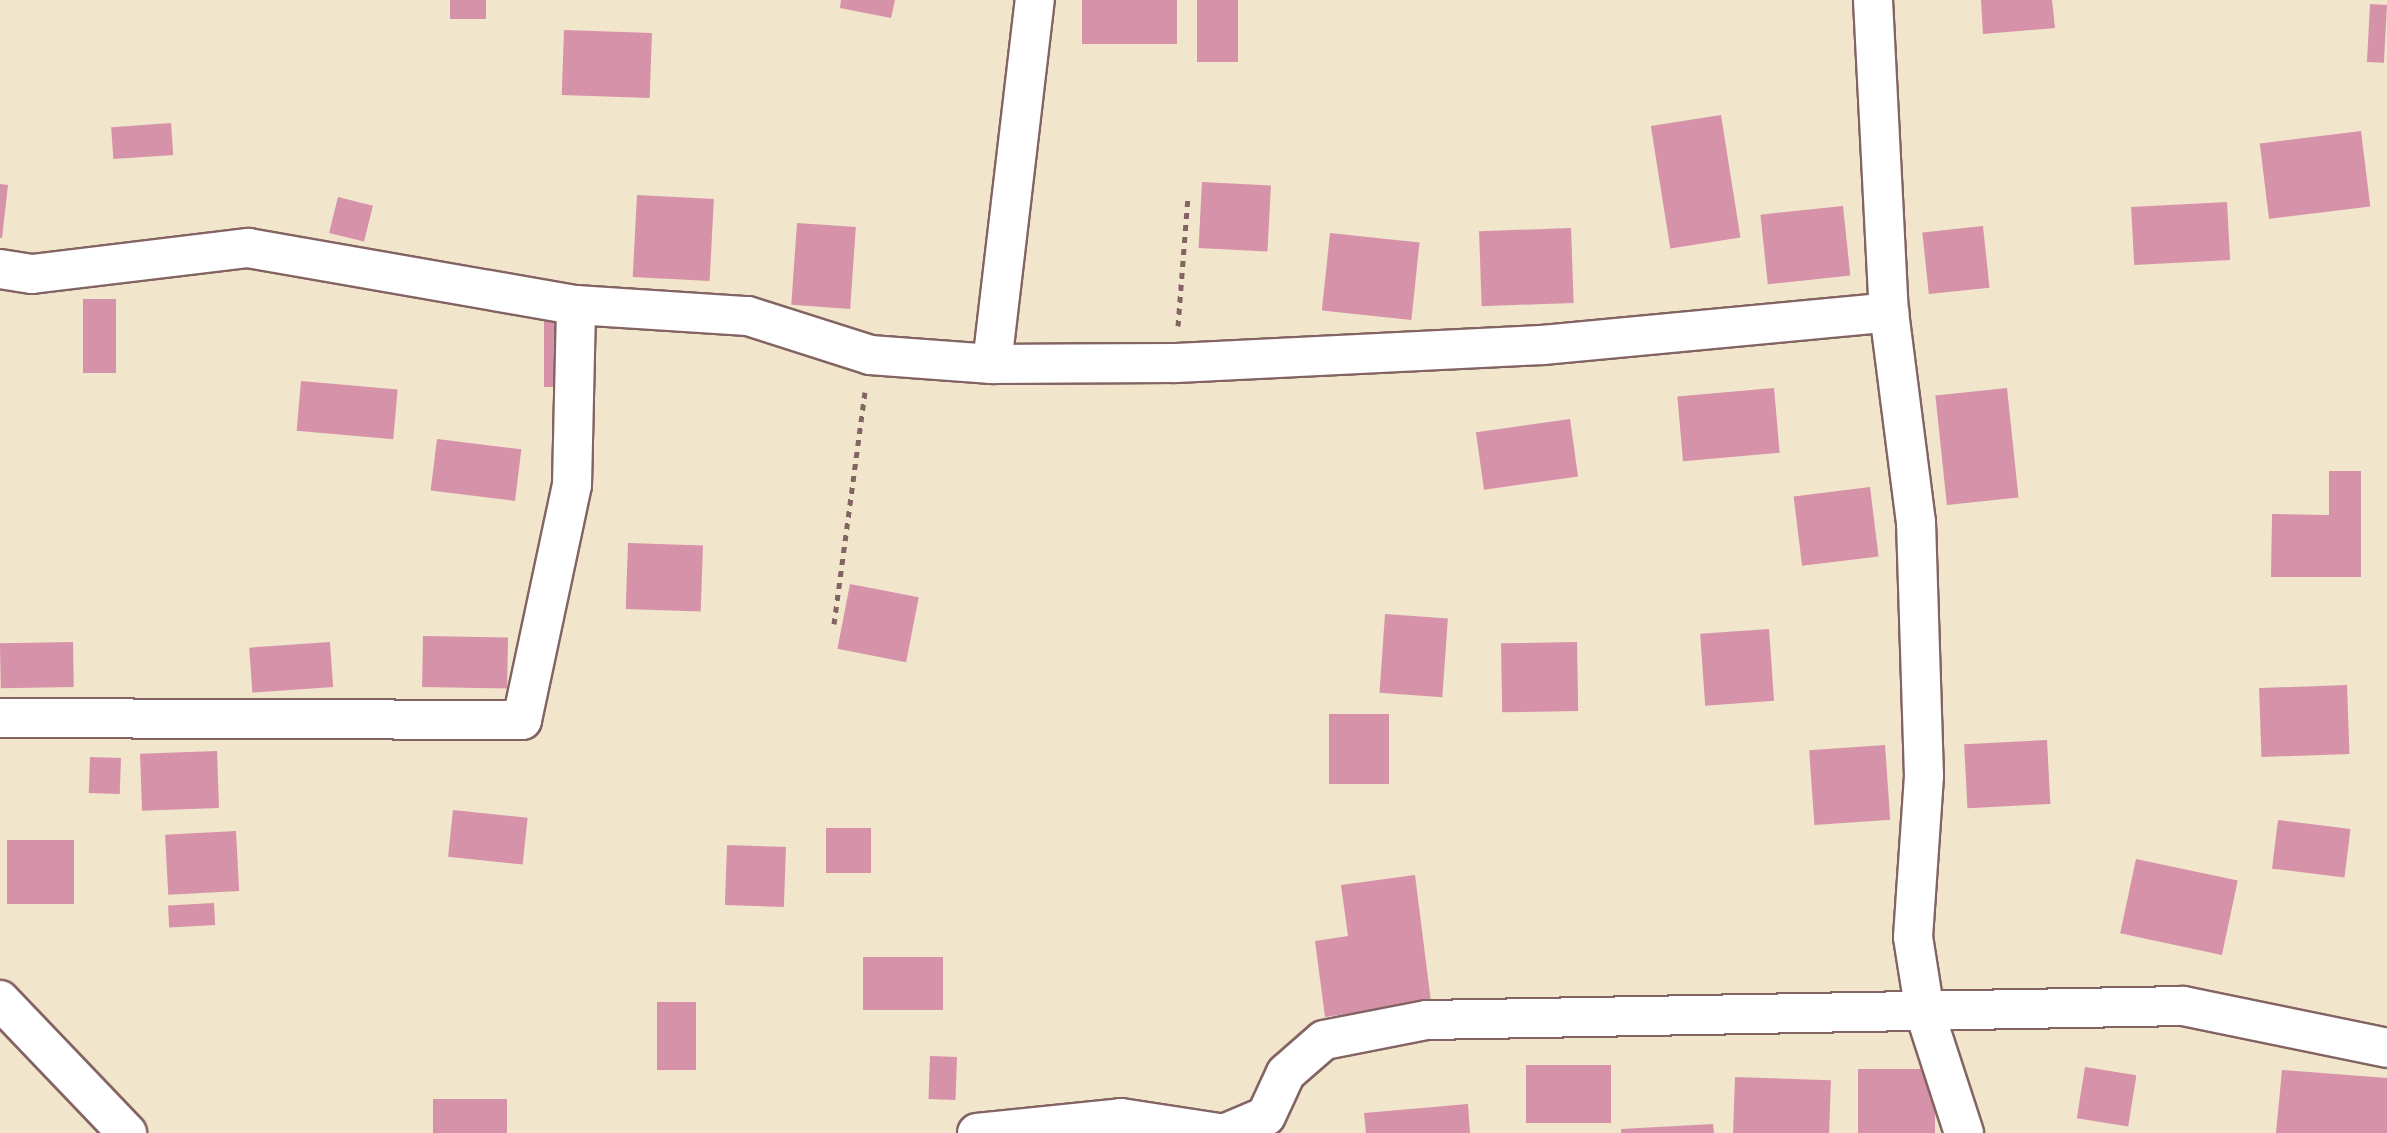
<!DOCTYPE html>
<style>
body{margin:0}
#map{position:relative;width:2387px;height:1133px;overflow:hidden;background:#f1e5cc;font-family:Delius,sans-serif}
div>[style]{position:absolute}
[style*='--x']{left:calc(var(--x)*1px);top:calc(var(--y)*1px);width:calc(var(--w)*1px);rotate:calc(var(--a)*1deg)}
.building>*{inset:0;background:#d692a9;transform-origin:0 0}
.path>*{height:5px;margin-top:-2.5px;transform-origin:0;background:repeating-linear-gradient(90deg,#846463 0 6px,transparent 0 12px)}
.roads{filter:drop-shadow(2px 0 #846463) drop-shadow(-2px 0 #846463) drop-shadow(0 2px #846463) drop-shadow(0 -2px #846463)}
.street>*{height:38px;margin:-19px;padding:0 19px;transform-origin:19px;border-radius:19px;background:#fff}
span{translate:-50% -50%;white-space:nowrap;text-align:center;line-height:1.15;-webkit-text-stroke:6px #f6f6f2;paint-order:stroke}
</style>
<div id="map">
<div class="building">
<i style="left:450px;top:0;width:36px;height:19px"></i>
<i style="clip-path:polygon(841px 0,895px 0,891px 18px,840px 8px)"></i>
<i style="left:1082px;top:0;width:95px;height:44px"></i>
<i style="left:1197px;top:0;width:41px;height:62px"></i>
<i style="clip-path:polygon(1981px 0,2052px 0,2055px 28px,1983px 34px)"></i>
<i style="left:2370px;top:4px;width:17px;height:58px;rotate:3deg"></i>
<i style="left:564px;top:30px;width:88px;height:65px;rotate:2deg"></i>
<i style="left:1721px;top:115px;width:124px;height:71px;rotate:81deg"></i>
<i style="left:171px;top:123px;width:32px;height:60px;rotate:86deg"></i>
<i style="left:2361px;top:131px;width:76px;height:102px;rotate:83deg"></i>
<i style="left:1202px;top:182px;width:69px;height:66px;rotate:3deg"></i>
<i style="clip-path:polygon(0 184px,8px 185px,2px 238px,0 238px)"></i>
<i style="left:637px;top:195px;width:77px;height:82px;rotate:3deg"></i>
<i style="left:338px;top:197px;width:36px;height:37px;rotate:14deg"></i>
<i style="left:2227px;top:202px;width:58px;height:96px;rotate:87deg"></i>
<i style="left:1843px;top:206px;width:70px;height:83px;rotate:84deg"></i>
<i style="left:797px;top:223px;width:59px;height:82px;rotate:4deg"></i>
<i style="left:1983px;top:226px;width:62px;height:61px;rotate:84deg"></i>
<i style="left:1571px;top:228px;width:75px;height:92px;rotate:88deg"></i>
<i style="left:1330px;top:233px;width:90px;height:78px;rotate:6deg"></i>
<i style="left:83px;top:299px;width:33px;height:74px"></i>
<i style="left:544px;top:320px;width:19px;height:67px"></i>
<i style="left:301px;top:381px;width:97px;height:50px;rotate:5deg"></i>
<i style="left:1774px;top:388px;width:65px;height:97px;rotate:85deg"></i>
<i style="left:2007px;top:388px;width:110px;height:72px;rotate:84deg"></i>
<i style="left:1570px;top:419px;width:58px;height:95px;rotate:82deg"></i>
<i style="left:437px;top:439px;width:85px;height:52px;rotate:7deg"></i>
<i style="clip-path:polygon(2329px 471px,2361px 471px,2361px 577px,2271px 577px,2272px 514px,2329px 515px)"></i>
<i style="left:1870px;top:487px;width:70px;height:77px;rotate:83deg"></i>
<i style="left:628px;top:543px;width:75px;height:66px;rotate:2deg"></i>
<i style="left:850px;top:584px;width:70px;height:66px;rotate:11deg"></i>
<i style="left:1385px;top:614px;width:63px;height:79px;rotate:4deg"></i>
<i style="left:1769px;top:629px;width:72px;height:69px;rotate:86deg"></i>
<i style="left:423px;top:636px;width:85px;height:51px;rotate:1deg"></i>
<i style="left:73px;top:642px;width:45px;height:73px;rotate:89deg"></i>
<i style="left:330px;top:642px;width:45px;height:81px;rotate:86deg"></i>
<i style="left:1577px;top:642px;width:69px;height:76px;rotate:89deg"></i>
<i style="left:2347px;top:685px;width:69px;height:88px;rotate:88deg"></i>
<i style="left:1329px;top:714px;width:60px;height:70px"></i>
<i style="left:2047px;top:740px;width:64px;height:83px;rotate:87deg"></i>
<i style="left:1885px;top:745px;width:75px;height:76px;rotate:86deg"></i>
<i style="left:217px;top:751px;width:57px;height:77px;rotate:88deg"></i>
<i style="left:90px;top:757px;width:31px;height:36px;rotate:2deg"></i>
<i style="left:453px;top:810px;width:75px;height:47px;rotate:6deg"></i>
<i style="left:2278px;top:820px;width:73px;height:49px;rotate:7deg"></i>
<i style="left:826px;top:828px;width:45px;height:45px"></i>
<i style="left:236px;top:831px;width:60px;height:71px;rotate:87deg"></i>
<i style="left:74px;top:840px;width:64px;height:67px;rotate:90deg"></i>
<i style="left:727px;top:845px;width:59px;height:60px;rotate:2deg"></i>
<i style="left:2136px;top:859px;width:104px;height:76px;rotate:12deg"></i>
<i style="clip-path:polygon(1415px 875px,1431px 1002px,1325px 1017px,1315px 941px,1348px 936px,1341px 885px)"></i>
<i style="left:214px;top:903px;width:22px;height:46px;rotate:87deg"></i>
<i style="left:943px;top:957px;width:53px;height:80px;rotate:90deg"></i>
<i style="left:657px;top:1002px;width:39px;height:68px"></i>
<i style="left:930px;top:1056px;width:27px;height:43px;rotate:2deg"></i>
<i style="left:1611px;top:1065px;width:58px;height:85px;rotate:90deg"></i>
<i style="left:2085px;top:1067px;width:52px;height:52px;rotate:9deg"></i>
<i style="left:1935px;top:1069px;width:64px;height:77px;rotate:90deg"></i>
<i style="clip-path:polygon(2282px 1070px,2387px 1078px,2387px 1133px,2276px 1133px)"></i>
<i style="left:1735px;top:1077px;width:96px;height:56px;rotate:2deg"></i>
<i style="left:433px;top:1099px;width:74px;height:34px"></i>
<i style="clip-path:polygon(1468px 1104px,1470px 1133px,1366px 1133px,1364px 1113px)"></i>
<i style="clip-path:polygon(1713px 1124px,1714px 1133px,1621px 1133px,1621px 1129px)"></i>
</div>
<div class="path">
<i style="--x:1178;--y:326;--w:129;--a:-85.6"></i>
<i style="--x:834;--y:624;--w:234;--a:-82.4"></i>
</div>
<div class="roads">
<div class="street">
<i style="--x:1873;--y:0;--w:312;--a:87.1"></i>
<i style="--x:1889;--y:312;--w:212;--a:82.7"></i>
<i style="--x:1916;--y:522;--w:254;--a:88.2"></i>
<i style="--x:1924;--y:776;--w:161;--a:93.9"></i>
<i style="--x:1913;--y:937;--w:77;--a:81"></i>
<i style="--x:1925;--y:1013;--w:126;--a:72"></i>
<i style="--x:0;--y:269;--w:32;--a:9"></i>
<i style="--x:32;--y:274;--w:218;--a:-6.9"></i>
<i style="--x:248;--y:248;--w:333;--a:9.9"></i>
<i style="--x:576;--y:305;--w:172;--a:3.7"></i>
<i style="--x:748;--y:316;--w:128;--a:17.7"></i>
<i style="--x:870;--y:355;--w:122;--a:4.2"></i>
<i style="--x:992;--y:364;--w:183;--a:-0.3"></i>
<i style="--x:1175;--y:363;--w:368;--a:-2.8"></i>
<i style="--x:1543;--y:345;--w:348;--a:-5.4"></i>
<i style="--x:992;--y:364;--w:367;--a:-83.3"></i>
<i style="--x:0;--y:718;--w:522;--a:0.22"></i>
<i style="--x:522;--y:720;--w:240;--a:-78"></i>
<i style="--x:572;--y:485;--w:180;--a:-88.7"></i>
<i style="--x:0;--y:1000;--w:184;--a:46.3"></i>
<i style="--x:977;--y:1133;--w:145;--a:-5.9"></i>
<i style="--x:1121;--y:1118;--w:99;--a:8.7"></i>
<i style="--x:1226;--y:1133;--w:43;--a:-23"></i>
<i style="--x:1266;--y:1116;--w:47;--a:-65.1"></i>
<i style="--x:1286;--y:1073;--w:50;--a:-41"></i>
<i style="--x:1324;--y:1040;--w:105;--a:-11"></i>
<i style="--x:1427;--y:1020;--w:756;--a:-1.06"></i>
<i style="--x:2183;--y:1006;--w:208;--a:11.6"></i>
</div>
</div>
</div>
